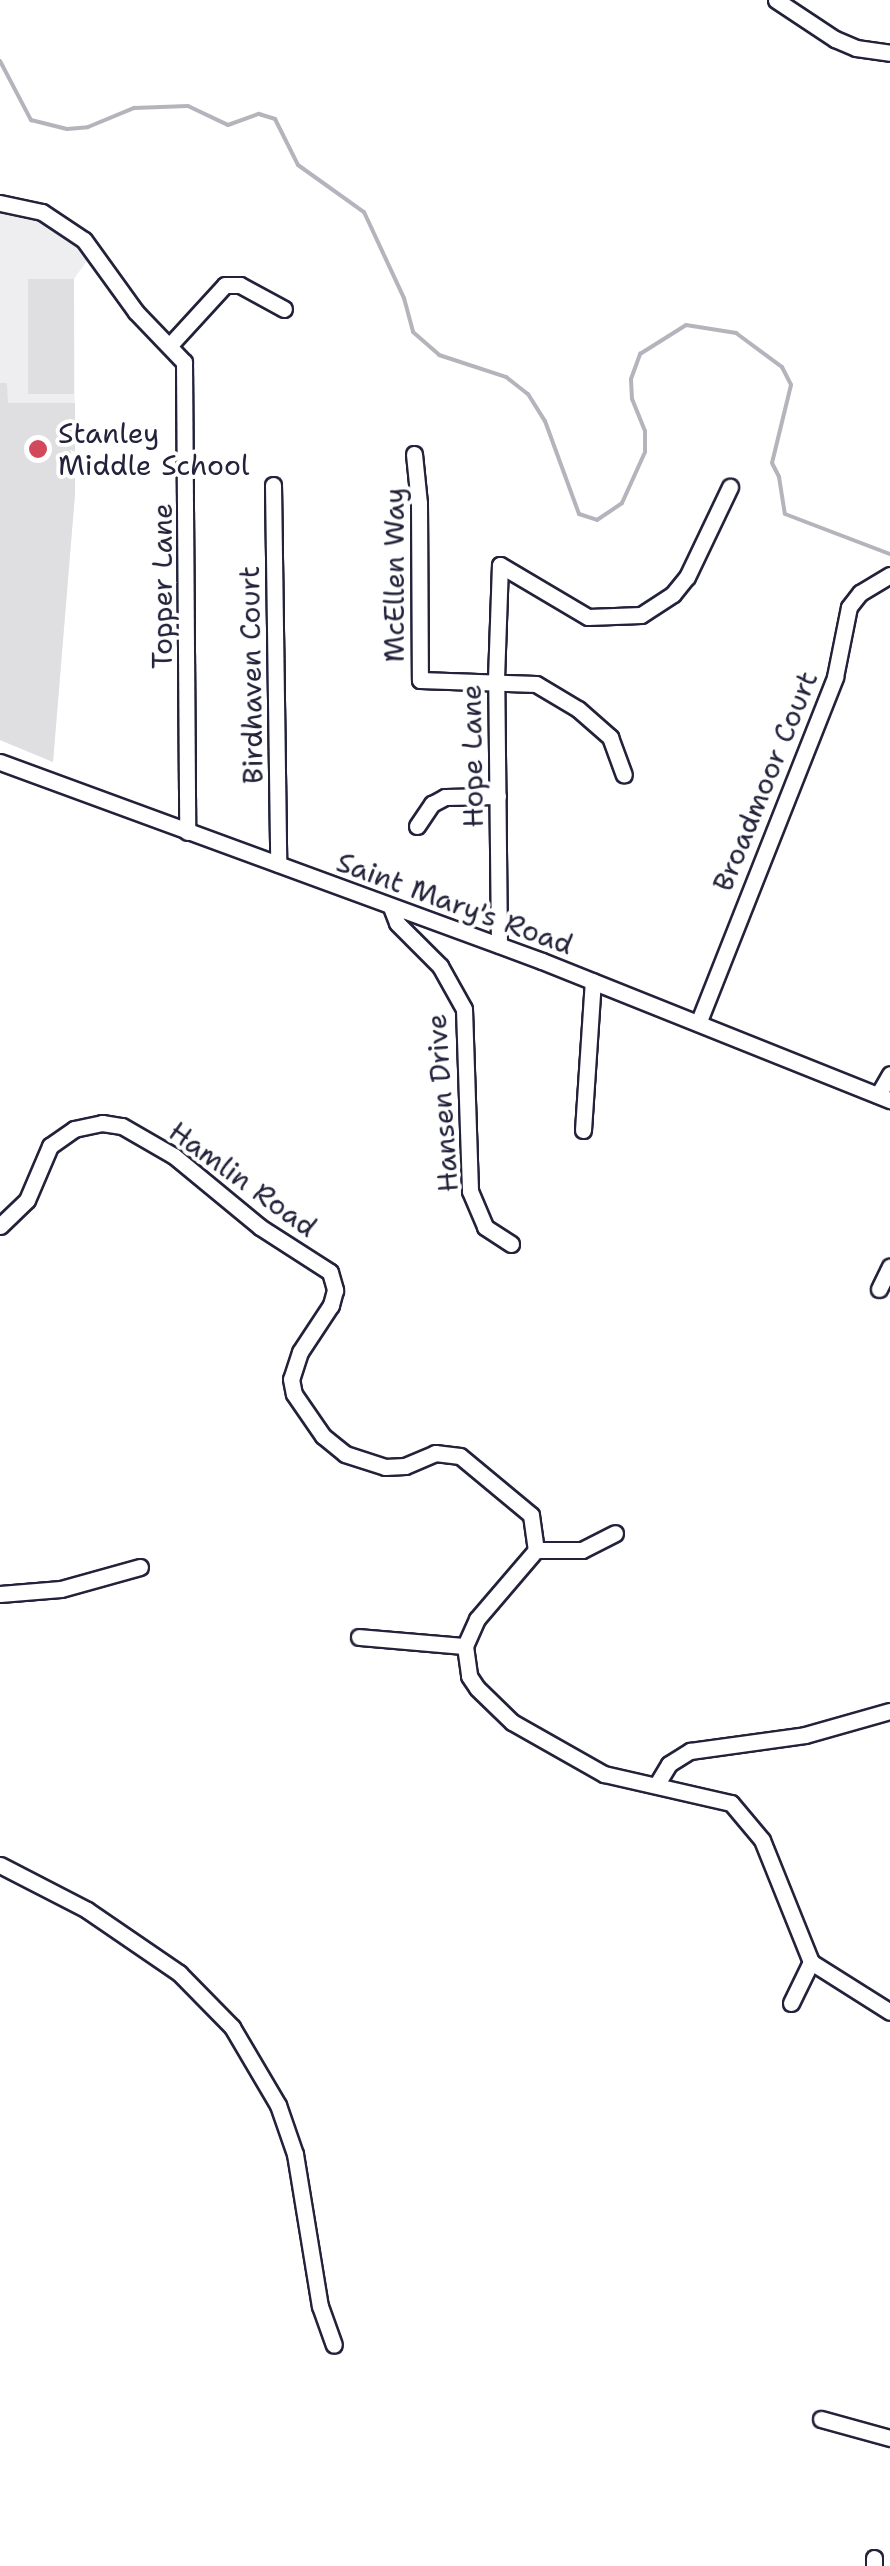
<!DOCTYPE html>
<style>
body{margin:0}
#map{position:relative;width:890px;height:2566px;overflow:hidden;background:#fff;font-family:"Shantell Sans",sans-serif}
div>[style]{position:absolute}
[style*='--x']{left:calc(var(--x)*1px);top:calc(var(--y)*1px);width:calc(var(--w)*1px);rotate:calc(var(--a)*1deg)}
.built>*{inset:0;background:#eeeef1}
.green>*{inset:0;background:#dfdfe2;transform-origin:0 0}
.stream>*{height:4px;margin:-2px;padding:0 2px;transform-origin:2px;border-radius:2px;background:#b4b4bc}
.roads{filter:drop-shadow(2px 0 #22223b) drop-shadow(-2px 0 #22223b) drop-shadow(0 2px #22223b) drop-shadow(0 -2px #22223b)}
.minor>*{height:15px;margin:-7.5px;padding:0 7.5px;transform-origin:7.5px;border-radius:7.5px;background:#fff}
.dots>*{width:28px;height:28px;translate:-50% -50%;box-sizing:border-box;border:5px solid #fff;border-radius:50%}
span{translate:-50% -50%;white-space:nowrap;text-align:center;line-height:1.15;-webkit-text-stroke:8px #fff;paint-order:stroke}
.poi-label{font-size:28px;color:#22223b}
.left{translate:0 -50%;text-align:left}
.street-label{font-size:28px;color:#22223b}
</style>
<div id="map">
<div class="built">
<i style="clip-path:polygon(0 210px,52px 217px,91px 255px,74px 279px,75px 494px,53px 762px,0 740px)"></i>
</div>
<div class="green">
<i style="left:28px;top:279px;width:46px;height:115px"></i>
<i style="clip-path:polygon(0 383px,7px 383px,8px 403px,75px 403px,75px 494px,53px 762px,0 740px)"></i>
</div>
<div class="stream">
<i style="--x:0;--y:61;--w:67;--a:62.3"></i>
<i style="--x:31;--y:120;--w:37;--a:14"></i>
<i style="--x:67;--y:129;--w:21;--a:-5"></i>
<i style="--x:88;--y:127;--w:50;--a:-22.4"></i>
<i style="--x:134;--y:108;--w:54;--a:-2.1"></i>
<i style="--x:188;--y:106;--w:44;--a:25.4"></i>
<i style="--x:228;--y:125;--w:33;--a:-20"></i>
<i style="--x:259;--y:114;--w:17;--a:17"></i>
<i style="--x:275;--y:119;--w:51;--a:63.4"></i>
<i style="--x:298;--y:165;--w:81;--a:35.5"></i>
<i style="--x:364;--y:212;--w:95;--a:65.1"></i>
<i style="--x:404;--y:298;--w:35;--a:75"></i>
<i style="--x:413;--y:332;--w:35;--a:41"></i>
<i style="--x:439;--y:355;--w:71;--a:18.2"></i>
<i style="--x:506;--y:377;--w:28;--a:38"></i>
<i style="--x:528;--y:394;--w:32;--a:58"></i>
<i style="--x:545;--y:421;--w:99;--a:69.9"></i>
<i style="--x:579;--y:514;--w:19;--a:18"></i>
<i style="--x:597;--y:520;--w:30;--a:-34"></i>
<i style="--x:622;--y:503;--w:56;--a:-65.7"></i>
<i style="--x:645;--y:452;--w:21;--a:-90"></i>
<i style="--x:645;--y:431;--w:35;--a:-112"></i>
<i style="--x:632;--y:399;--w:20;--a:-93"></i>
<i style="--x:631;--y:379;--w:27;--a:-70"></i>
<i style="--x:640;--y:354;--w:54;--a:-32.2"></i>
<i style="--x:686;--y:325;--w:51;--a:9.1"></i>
<i style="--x:736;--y:333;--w:57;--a:36.5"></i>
<i style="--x:782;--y:367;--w:20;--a:63"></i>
<i style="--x:791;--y:385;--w:80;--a:103.7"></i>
<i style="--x:772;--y:463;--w:16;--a:63"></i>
<i style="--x:779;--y:477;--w:37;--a:81"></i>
<i style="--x:785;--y:514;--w:112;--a:20.9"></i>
</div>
<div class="roads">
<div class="minor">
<i style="--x:776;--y:0;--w:71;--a:33.5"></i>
<i style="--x:835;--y:39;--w:23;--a:23"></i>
<i style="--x:856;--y:48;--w:34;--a:8"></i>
<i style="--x:0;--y:203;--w:43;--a:12.1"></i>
<i style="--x:42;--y:212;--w:50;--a:33.7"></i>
<i style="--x:84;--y:240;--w:89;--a:54.2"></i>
<i style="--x:136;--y:312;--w:69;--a:46.2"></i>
<i style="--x:184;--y:362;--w:470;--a:89.6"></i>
<i style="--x:170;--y:345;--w:81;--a:-47.5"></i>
<i style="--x:225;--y:285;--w:15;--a:0"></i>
<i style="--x:240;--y:285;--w:50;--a:28.6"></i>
<i style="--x:414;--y:454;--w:49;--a:84.2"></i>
<i style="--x:419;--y:503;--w:177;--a:89.7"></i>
<i style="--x:420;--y:680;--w:116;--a:2"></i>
<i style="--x:536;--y:684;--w:49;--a:30.8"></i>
<i style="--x:578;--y:709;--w:43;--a:41.2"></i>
<i style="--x:610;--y:737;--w:40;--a:69.8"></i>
<i style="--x:273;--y:485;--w:379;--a:89.2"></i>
<i style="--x:0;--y:762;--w:577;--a:20.16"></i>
<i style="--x:542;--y:961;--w:375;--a:21.8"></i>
<i style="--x:417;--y:826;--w:27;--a:-56"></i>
<i style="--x:432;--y:804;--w:15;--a:-28"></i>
<i style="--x:445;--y:797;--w:53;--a:-1.1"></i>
<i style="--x:391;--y:907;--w:17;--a:69"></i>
<i style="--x:397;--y:923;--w:61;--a:45"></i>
<i style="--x:440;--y:966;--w:49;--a:60.8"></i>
<i style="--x:464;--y:1009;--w:182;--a:88.1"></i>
<i style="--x:470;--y:1191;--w:39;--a:67"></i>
<i style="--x:485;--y:1227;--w:31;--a:33"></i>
<i style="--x:499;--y:945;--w:266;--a:-90.6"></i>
<i style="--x:496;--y:679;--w:114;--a:-88"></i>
<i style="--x:500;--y:565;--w:102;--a:30.6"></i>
<i style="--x:588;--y:617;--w:53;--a:-2.2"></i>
<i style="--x:641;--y:615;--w:38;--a:-33"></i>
<i style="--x:673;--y:594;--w:22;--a:-51"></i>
<i style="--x:687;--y:577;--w:100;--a:-64.5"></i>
<i style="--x:699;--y:1021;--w:370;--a:-68.4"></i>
<i style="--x:835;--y:677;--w:71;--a:-78.7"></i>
<i style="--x:849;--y:607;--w:18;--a:-52"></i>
<i style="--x:860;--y:593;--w:35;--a:-31"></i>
<i style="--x:878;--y:1095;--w:24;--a:-60"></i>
<i style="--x:583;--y:1130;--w:149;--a:-86.2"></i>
<i style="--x:0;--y:1226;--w:37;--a:-44"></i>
<i style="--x:27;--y:1200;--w:59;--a:-66.9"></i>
<i style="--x:50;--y:1146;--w:29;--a:-35"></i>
<i style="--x:74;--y:1129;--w:29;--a:-12"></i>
<i style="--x:102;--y:1123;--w:20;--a:9"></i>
<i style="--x:122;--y:1126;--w:60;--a:30"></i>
<i style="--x:174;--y:1156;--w:112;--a:39.5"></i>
<i style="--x:260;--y:1227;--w:83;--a:32.7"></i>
<i style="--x:330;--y:1272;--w:19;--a:74"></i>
<i style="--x:335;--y:1290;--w:16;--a:105"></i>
<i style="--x:331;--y:1305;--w:56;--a:123.4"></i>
<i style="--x:300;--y:1352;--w:28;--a:108"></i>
<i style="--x:291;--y:1379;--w:15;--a:79"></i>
<i style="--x:294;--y:1394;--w:51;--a:55.4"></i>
<i style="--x:323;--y:1436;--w:28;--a:39"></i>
<i style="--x:345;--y:1454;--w:42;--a:18"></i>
<i style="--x:385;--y:1467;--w:20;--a:-3"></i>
<i style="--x:405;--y:1466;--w:33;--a:-23"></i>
<i style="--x:435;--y:1453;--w:25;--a:7"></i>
<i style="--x:460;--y:1456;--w:92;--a:39.7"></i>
<i style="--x:531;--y:1515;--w:35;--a:82"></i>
<i style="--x:536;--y:1550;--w:91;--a:130.5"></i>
<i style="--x:477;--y:1619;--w:30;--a:114"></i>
<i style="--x:465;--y:1646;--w:30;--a:82"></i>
<i style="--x:469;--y:1676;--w:14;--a:56"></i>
<i style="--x:477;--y:1688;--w:49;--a:44.2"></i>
<i style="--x:512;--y:1722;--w:106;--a:29.5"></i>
<i style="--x:604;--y:1774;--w:130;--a:12.9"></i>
<i style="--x:731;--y:1803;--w:48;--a:50"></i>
<i style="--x:762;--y:1840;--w:131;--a:68.1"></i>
<i style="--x:811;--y:1962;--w:93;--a:32.3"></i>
<i style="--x:879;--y:1289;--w:25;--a:-64"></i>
<i style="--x:536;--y:1550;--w:46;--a:0"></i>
<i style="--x:582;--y:1550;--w:37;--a:-27"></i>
<i style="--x:0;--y:1594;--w:61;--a:-4.7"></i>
<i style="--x:61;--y:1589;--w:82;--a:-15.6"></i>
<i style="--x:359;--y:1637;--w:106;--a:4.9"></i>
<i style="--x:657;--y:1784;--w:23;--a:-59"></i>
<i style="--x:669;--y:1764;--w:25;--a:-32"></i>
<i style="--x:690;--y:1751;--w:116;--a:-7.9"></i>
<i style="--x:805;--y:1735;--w:88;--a:-15.8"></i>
<i style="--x:0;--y:1865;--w:98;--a:27.3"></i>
<i style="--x:87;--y:1910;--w:112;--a:34.4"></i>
<i style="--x:179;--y:1973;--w:76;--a:45.5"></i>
<i style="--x:232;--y:2027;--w:91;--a:59.5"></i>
<i style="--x:278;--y:2105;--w:52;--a:70.9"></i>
<i style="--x:295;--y:2154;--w:154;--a:80.7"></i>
<i style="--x:320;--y:2306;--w:41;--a:70.3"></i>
<i style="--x:791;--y:2003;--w:46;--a:-64"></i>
<i style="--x:821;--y:2419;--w:72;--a:15.4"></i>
<i style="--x:874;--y:2566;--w:8;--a:-90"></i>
</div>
</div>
<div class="dots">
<i style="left:38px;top:449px;background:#d1495b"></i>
</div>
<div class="poi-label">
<span class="left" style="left:58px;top:449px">Stanley<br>Middle School</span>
</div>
<div class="street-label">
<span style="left:394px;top:575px;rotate:-90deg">McEllen Way</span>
<span style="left:162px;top:586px;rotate:-90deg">Topper Lane</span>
<span style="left:251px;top:675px;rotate:-91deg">Birdhaven Court</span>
<span style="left:472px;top:756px;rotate:-91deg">Hope Lane</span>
<span style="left:765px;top:781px;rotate:-68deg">Broadmoor Court</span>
<span style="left:455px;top:903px;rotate:20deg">Saint Mary's Road</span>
<span style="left:442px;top:1103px;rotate:-94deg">Hansen Drive</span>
<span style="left:243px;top:1179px;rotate:36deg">Hamlin Road</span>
</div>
</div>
